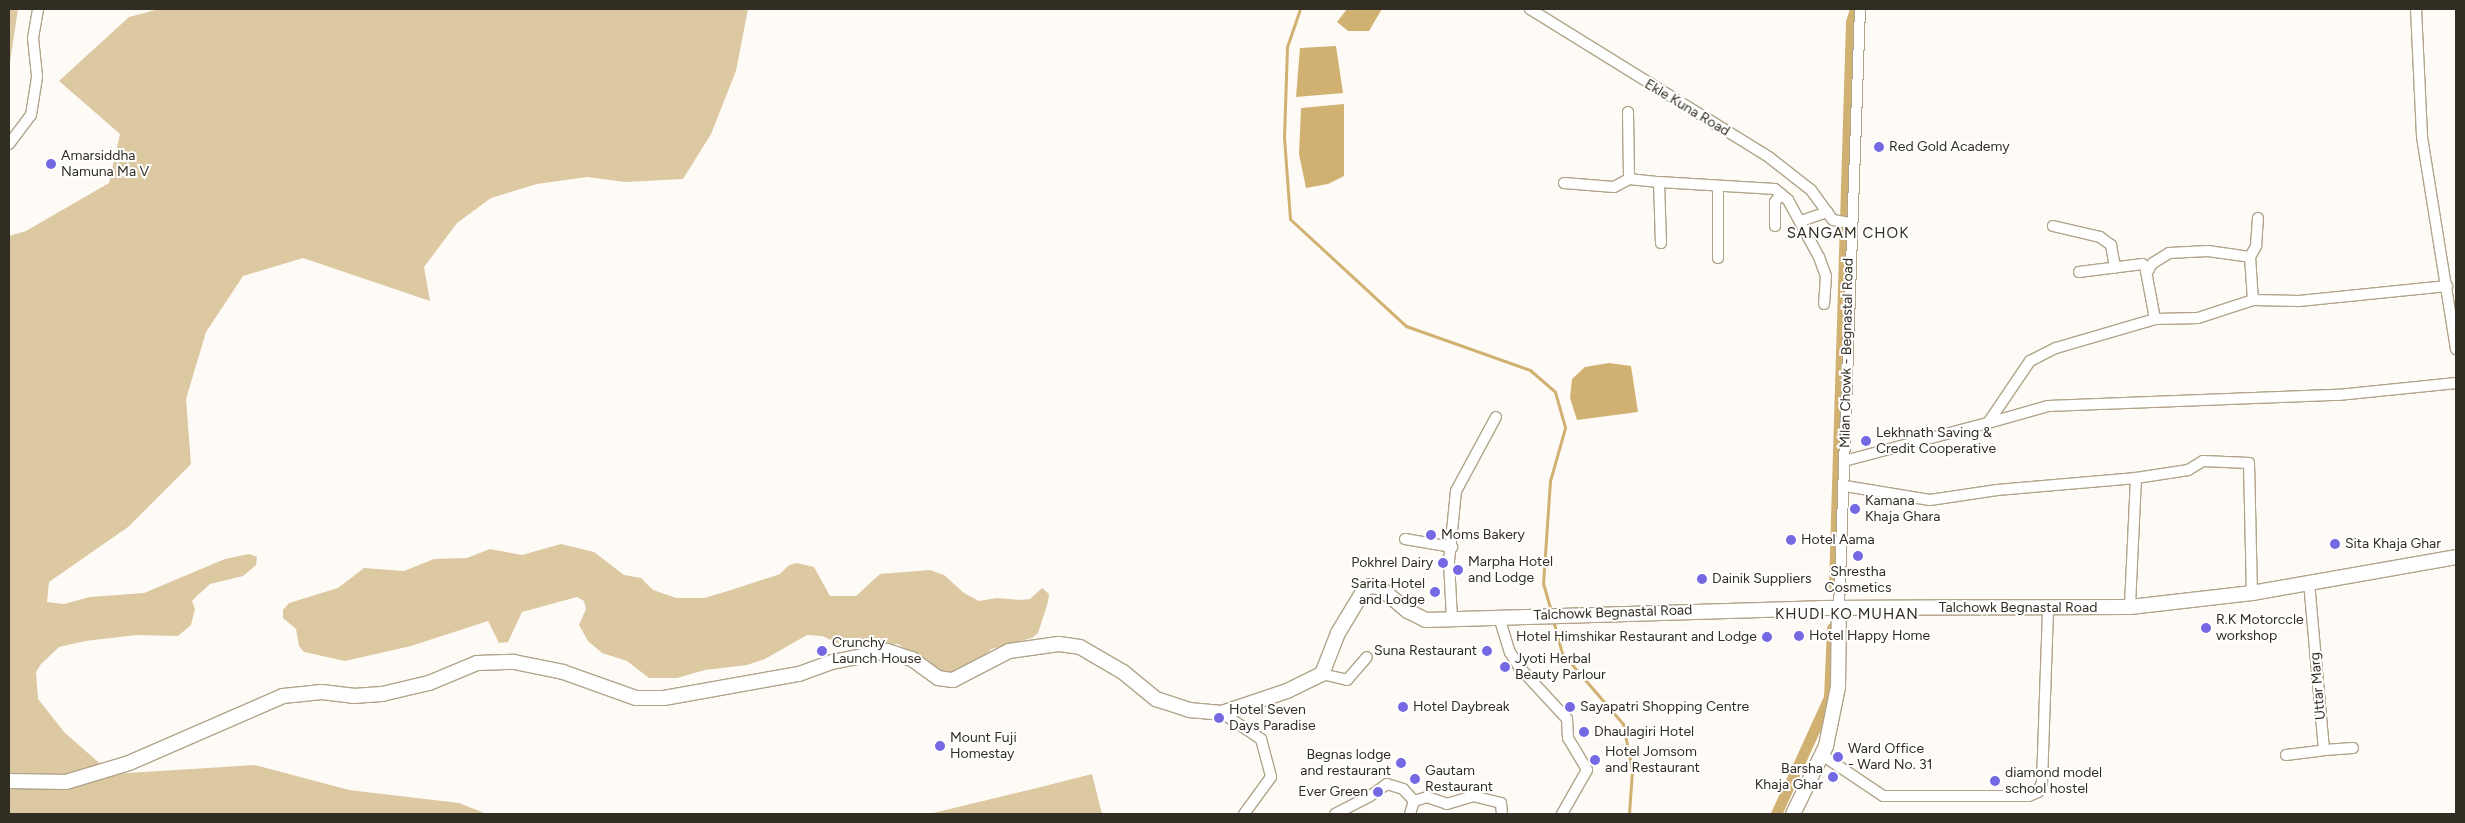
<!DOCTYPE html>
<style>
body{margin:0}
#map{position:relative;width:2465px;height:823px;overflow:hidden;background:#fefbf6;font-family:Figtree,sans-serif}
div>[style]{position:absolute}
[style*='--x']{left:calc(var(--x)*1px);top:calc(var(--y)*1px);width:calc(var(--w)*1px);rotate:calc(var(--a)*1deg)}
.green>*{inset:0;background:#dcc8a1}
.water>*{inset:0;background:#d1b171}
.stream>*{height:3px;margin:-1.5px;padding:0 1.5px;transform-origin:1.5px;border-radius:1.5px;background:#d1b171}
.canal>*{height:11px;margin:-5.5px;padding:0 5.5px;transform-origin:5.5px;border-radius:5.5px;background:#d1b171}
.roads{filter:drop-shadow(1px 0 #b1a48a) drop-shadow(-1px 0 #b1a48a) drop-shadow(0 1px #b1a48a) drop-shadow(0 -1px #b1a48a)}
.street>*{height:10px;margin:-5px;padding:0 5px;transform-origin:5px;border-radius:5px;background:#fff}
.secondary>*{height:14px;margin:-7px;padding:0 7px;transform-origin:7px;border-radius:7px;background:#fff}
.dots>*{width:14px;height:14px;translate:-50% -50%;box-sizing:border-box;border:2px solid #fff;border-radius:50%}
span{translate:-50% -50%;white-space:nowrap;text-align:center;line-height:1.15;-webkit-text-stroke:4px #fff;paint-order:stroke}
.street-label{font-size:14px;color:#322d23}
.poi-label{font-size:14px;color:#322d23}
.left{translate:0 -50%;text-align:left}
.right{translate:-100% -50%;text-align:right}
.neighbourhood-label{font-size:15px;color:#322d23;letter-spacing:1px}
.frame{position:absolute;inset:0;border:10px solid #322d23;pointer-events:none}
</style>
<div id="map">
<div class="green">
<i style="clip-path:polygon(9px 9px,18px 9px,9px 69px)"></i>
<i style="clip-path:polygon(159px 9px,748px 9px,736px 71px,711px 134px,683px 179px,625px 182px,587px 177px,537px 184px,491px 198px,457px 223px,424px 267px,430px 301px,303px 258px,243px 276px,206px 332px,186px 399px,191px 464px,128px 527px,49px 582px,47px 602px,64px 604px,90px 597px,144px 593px,225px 559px,249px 554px,257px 557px,256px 565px,243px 576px,210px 584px,198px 595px,192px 601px,195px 609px,191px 625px,178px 636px,137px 635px,85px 641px,59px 647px,41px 664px,36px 672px,38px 699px,65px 733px,112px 774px,255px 765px,349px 790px,459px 803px,487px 814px,9px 814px,9px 236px,26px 231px,109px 183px,120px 134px,59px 81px,129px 17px)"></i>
<i style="clip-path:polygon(561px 544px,594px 552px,624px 575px,641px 578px,653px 590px,676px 598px,704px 598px,728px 591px,780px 574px,789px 565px,797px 563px,814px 567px,830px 596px,856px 596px,880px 574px,930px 570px,944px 575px,964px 593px,979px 601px,997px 598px,1021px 600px,1030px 599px,1042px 588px,1049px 594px,1048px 602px,1038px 633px,1032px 638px,991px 649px,981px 663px,958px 673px,941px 672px,898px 644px,847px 647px,822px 636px,807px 635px,765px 659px,747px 665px,705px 670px,677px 678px,649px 678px,627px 661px,602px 653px,588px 641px,579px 625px,586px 609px,584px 601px,577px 597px,522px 612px,508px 642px,499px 643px,488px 621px,411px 646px,345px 661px,304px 652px,299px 646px,296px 629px,283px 618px,283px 610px,289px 603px,338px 588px,364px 568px,404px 571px,434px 559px,467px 558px,490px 549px,522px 555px)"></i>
<i style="clip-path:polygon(1092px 774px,1102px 814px,929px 814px,1033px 789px)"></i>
</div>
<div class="water">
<i style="clip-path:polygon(1347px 9px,1382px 9px,1369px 31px,1348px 31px,1337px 22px)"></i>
<i style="clip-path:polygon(1336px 46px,1343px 93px,1296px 97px,1300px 48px)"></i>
<i style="clip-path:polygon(1344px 104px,1344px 176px,1328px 184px,1306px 188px,1299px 154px,1301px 108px)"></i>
<i style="clip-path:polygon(1609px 363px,1631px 366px,1638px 412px,1577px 420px,1570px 398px,1572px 379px,1585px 367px)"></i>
</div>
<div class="stream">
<i style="--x:1300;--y:9;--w:40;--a:108.9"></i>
<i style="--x:1287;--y:47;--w:90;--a:91.9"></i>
<i style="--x:1284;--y:137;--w:82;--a:85.8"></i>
<i style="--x:1290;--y:219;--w:158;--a:42.7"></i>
<i style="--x:1406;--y:326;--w:132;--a:19.5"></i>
<i style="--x:1530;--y:370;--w:33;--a:41"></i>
<i style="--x:1555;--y:392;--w:37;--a:74"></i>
<i style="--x:1565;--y:428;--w:55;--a:105.8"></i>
<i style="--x:1550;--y:481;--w:102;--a:93.9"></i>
<i style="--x:1543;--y:583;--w:32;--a:74"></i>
<i style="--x:1553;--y:620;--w:34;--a:75"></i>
<i style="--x:1562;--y:653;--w:94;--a:49.3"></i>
<i style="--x:1623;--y:724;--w:47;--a:78.9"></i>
<i style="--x:1632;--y:770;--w:44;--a:93.9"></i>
</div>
<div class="canal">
<i style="--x:1834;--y:585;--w:563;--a:-88.27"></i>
<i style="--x:1851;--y:22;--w:14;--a:-73"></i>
<i style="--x:1776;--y:814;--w:128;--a:-65.6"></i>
<i style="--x:1829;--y:697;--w:69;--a:-87.5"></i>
</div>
<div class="roads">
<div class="street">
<i style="--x:1530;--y:9;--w:282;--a:31.8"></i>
<i style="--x:1770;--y:158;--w:52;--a:38"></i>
<i style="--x:1811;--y:190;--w:37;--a:54"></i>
<i style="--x:1833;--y:220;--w:17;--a:10"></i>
<i style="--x:2416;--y:9;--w:128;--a:87.3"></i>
<i style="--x:2422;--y:137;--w:215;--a:80.9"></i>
<i style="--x:1628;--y:112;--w:67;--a:89.1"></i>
<i style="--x:1629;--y:179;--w:30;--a:6"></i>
<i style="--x:9;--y:144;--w:36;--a:-53"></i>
<i style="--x:31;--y:115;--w:39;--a:-81"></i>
<i style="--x:37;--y:76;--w:38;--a:-96"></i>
<i style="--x:33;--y:38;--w:29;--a:-80"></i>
<i style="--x:1564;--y:183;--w:50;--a:4.6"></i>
<i style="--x:1614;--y:187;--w:17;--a:-28"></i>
<i style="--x:1718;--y:187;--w:71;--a:90"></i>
<i style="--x:1801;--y:221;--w:28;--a:-19"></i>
<i style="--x:1775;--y:226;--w:24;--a:-90"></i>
<i style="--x:1775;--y:202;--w:10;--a:-53"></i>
<i style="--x:2053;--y:226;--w:48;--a:13.2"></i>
<i style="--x:2100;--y:237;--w:14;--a:36"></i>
<i style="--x:2111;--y:245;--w:23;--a:80"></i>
<i style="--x:1661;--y:243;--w:61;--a:-91.9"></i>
<i style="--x:1659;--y:182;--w:116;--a:3.5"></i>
<i style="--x:1775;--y:189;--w:17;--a:40"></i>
<i style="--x:1788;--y:200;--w:65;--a:61.5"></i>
<i style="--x:1819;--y:257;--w:20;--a:70"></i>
<i style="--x:1826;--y:276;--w:28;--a:94"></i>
<i style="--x:2079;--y:272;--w:64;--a:-7.2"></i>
<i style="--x:2142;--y:264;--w:9;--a:36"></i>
<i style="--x:2253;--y:300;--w:43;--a:-94"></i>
<i style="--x:2250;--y:257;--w:13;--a:-61"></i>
<i style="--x:2256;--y:246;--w:28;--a:-86"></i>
<i style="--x:2155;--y:319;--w:49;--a:-100.6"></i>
<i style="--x:2146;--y:271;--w:11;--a:-49"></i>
<i style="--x:2153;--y:263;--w:19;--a:-32"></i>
<i style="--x:2169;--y:253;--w:39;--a:-3"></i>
<i style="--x:2208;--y:251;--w:42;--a:8.1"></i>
<i style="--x:1988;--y:423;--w:62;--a:-15.8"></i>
<i style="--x:2048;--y:406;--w:290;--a:-2.2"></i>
<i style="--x:2338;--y:395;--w:119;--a:-5.8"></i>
<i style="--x:1844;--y:461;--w:149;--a:-14.8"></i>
<i style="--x:1988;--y:423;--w:75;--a:-55.9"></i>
<i style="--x:2030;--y:361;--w:29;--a:-27"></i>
<i style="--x:2056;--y:348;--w:103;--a:-16.3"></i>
<i style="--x:2155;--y:319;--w:43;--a:-1.3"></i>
<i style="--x:2198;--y:318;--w:58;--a:-18.1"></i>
<i style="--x:2253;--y:300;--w:46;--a:1.2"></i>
<i style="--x:2299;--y:301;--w:149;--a:-5.8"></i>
<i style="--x:2136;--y:478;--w:53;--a:-8.7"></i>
<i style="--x:2188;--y:470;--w:17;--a:-31"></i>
<i style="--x:2203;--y:461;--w:46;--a:2.5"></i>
<i style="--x:2249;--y:463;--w:130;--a:88.7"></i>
<i style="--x:1845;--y:486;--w:86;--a:9.4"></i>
<i style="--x:1930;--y:500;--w:68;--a:-8.5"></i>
<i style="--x:1997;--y:490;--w:140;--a:-4.9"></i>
<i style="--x:2136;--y:478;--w:129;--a:92.7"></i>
<i style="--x:1405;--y:539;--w:48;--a:9.7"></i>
<i style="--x:1839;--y:609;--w:600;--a:-88"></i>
<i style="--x:1499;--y:617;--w:37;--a:73"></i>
<i style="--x:1510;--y:652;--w:17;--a:59"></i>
<i style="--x:1519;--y:667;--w:71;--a:47.3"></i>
<i style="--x:1567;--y:719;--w:19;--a:87"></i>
<i style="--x:1568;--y:738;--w:37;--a:59"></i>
<i style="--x:1587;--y:770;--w:51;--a:119.6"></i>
<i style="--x:1452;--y:619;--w:58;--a:-93"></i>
<i style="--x:1449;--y:561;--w:70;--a:-84.3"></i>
<i style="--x:1456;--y:491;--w:84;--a:-61.6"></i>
<i style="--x:1322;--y:674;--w:26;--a:13"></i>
<i style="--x:1347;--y:680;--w:30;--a:-49"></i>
<i style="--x:1222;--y:713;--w:47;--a:33.7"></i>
<i style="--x:1261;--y:739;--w:39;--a:75"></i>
<i style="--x:1271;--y:777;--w:46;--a:126.1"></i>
<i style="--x:2324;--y:750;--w:29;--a:-4"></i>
<i style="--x:1822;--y:755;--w:73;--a:33.9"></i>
<i style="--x:1883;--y:796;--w:146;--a:0"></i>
<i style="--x:2029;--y:796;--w:10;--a:-24"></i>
<i style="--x:2038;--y:792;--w:11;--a:-68"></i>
<i style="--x:2042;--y:782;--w:174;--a:-88"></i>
<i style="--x:2286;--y:755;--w:38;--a:-7"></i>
<i style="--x:2324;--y:750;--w:168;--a:-95.1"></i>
<i style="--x:1335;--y:814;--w:39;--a:-27"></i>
<i style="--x:1370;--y:796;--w:21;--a:-35"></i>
<i style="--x:1387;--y:784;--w:17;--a:17"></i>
<i style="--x:1403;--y:789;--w:16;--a:47"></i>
<i style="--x:1410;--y:814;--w:14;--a:-73"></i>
<i style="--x:1414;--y:801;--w:14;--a:-17"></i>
<i style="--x:1427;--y:797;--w:21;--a:19"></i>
<i style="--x:1447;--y:804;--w:27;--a:-17"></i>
<i style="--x:1473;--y:796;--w:29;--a:14"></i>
<i style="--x:1501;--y:803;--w:11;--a:85"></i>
</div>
<div class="secondary">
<i style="--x:9;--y:781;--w:57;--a:1"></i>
<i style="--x:66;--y:782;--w:66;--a:-16.8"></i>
<i style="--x:129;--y:763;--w:168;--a:-23.5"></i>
<i style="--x:283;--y:696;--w:39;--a:-6"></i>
<i style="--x:322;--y:692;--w:31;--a:7"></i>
<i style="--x:353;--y:696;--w:29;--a:-4"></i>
<i style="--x:382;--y:694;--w:48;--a:-13.2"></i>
<i style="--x:429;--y:683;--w:52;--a:-22.6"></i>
<i style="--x:477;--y:663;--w:37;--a:-2"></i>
<i style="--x:514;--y:662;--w:50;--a:11.5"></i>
<i style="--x:563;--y:672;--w:77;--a:19.6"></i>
<i style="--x:636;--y:698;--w:28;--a:0"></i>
<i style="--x:664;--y:698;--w:137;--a:-10.1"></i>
<i style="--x:799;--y:674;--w:35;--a:-20"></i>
<i style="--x:832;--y:662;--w:56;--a:-11.3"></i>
<i style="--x:887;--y:651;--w:26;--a:18"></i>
<i style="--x:912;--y:659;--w:32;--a:36"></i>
<i style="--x:938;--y:678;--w:15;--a:8"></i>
<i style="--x:953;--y:680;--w:63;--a:-27.4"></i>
<i style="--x:1009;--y:651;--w:50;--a:-8"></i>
<i style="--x:1059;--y:644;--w:21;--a:8"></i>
<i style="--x:1080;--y:647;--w:50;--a:30.2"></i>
<i style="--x:1123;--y:672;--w:43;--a:39.3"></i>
<i style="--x:1156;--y:699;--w:35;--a:18"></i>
<i style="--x:1189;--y:710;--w:33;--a:5"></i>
<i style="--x:1222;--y:713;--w:69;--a:-18.7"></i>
<i style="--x:1287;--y:691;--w:39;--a:-26"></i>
<i style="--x:1322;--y:674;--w:44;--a:-68.7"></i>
<i style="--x:1338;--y:633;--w:50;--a:-58.8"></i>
<i style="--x:1364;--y:590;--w:7;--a:-34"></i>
<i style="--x:1370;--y:586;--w:9;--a:6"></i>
<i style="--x:1379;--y:587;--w:38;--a:40"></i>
<i style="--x:1408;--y:611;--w:20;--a:27"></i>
<i style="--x:1426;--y:620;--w:394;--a:-1.7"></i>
<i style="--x:1820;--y:608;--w:310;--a:-0.2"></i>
<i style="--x:2130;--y:607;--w:123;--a:-6.5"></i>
<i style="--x:2252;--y:593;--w:207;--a:-10"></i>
<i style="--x:1793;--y:814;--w:76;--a:-64.1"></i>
<i style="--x:1826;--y:746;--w:60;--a:-78.5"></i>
<i style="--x:1838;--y:687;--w:78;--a:-89.3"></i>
</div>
</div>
<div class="dots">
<i style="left:1879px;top:147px;background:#7568e3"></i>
<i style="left:51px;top:164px;background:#7568e3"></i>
<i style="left:1866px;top:441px;background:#7568e3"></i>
<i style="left:1855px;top:509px;background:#7568e3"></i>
<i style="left:1431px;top:535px;background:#7568e3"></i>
<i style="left:1791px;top:540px;background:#7568e3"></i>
<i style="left:2335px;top:544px;background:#7568e3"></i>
<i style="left:1858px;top:556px;background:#7568e3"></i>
<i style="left:1443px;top:563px;background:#7568e3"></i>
<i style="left:1458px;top:570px;background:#7568e3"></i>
<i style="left:1702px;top:579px;background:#7568e3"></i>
<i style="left:1435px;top:592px;background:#7568e3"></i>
<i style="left:2206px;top:628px;background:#7568e3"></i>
<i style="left:1799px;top:636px;background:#7568e3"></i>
<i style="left:1767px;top:637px;background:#7568e3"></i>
<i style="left:822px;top:651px;background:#7568e3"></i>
<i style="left:1487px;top:651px;background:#7568e3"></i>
<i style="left:1505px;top:667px;background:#7568e3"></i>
<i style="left:1403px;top:707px;background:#7568e3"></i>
<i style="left:1570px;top:707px;background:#7568e3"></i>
<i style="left:1219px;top:718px;background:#7568e3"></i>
<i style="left:1584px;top:732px;background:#7568e3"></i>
<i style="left:940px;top:746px;background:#7568e3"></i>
<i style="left:1838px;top:757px;background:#7568e3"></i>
<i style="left:1595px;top:760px;background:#7568e3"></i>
<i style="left:1401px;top:763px;background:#7568e3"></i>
<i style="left:1833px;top:777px;background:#7568e3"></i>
<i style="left:1415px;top:779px;background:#7568e3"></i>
<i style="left:1995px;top:781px;background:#7568e3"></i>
<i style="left:1378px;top:792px;background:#7568e3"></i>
</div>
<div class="street-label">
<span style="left:1687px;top:108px;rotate:31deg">Ekle Kuna Road</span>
<span style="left:1847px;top:353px;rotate:-89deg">Milan Chowk - Begnastal Road</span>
<span style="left:2018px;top:608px">Talchowk Begnastal Road</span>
<span style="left:1613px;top:613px;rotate:-2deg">Talchowk Begnastal Road</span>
<span style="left:2318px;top:686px;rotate:-95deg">Uttar Marg</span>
</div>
<div class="poi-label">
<span class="left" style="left:1889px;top:147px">Red Gold Academy</span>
<span class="left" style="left:61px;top:164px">Amarsiddha<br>Namuna Ma V</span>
<span class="left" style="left:1876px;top:441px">Lekhnath Saving &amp;<br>Credit Cooperative</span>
<span class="left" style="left:1865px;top:509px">Kamana<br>Khaja Ghara</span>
<span class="left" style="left:1441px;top:535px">Moms Bakery</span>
<span class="left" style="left:1801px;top:540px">Hotel Aama</span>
<span class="left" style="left:2345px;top:544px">Sita Khaja Ghar</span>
<span class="left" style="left:1468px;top:570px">Marpha Hotel<br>and Lodge</span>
<span class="right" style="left:1433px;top:563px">Pokhrel Dairy</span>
<span style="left:1858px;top:580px">Shrestha<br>Cosmetics</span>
<span class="left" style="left:1712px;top:579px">Dainik Suppliers</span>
<span class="right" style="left:1425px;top:592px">Sarita Hotel<br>and Lodge</span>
<span class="left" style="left:2216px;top:628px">R.K Motorccle<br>workshop</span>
<span class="left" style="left:1809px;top:636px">Hotel Happy Home</span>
<span class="right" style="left:1757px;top:637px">Hotel Himshikar Restaurant and Lodge</span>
<span class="left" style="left:832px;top:651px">Crunchy<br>Launch House</span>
<span class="right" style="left:1477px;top:651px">Suna Restaurant</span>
<span class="left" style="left:1515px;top:667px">Jyoti Herbal<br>Beauty Parlour</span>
<span class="left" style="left:1413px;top:707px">Hotel Daybreak</span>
<span class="left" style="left:1580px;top:707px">Sayapatri Shopping Centre</span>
<span class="left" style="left:1229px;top:718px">Hotel Seven<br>Days Paradise</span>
<span class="left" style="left:1594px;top:732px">Dhaulagiri Hotel</span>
<span class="left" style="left:950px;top:746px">Mount Fuji<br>Homestay</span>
<span class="left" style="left:1848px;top:757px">Ward Office<br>- Ward No. 31</span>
<span class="left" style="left:1605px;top:760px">Hotel Jomsom<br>and Restaurant</span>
<span class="right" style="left:1391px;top:763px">Begnas lodge<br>and restaurant</span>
<span class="right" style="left:1823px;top:777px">Barsha<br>Khaja Ghar</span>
<span class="left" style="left:1425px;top:779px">Gautam<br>Restaurant</span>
<span class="left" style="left:2005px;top:781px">diamond model<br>school hostel</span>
<span class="right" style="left:1368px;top:792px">Ever Green</span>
</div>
<div class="neighbourhood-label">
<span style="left:1848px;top:234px">SANGAM CHOK</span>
<span style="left:1847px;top:615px">KHUDI KO MUHAN</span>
</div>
<div class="frame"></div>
</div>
